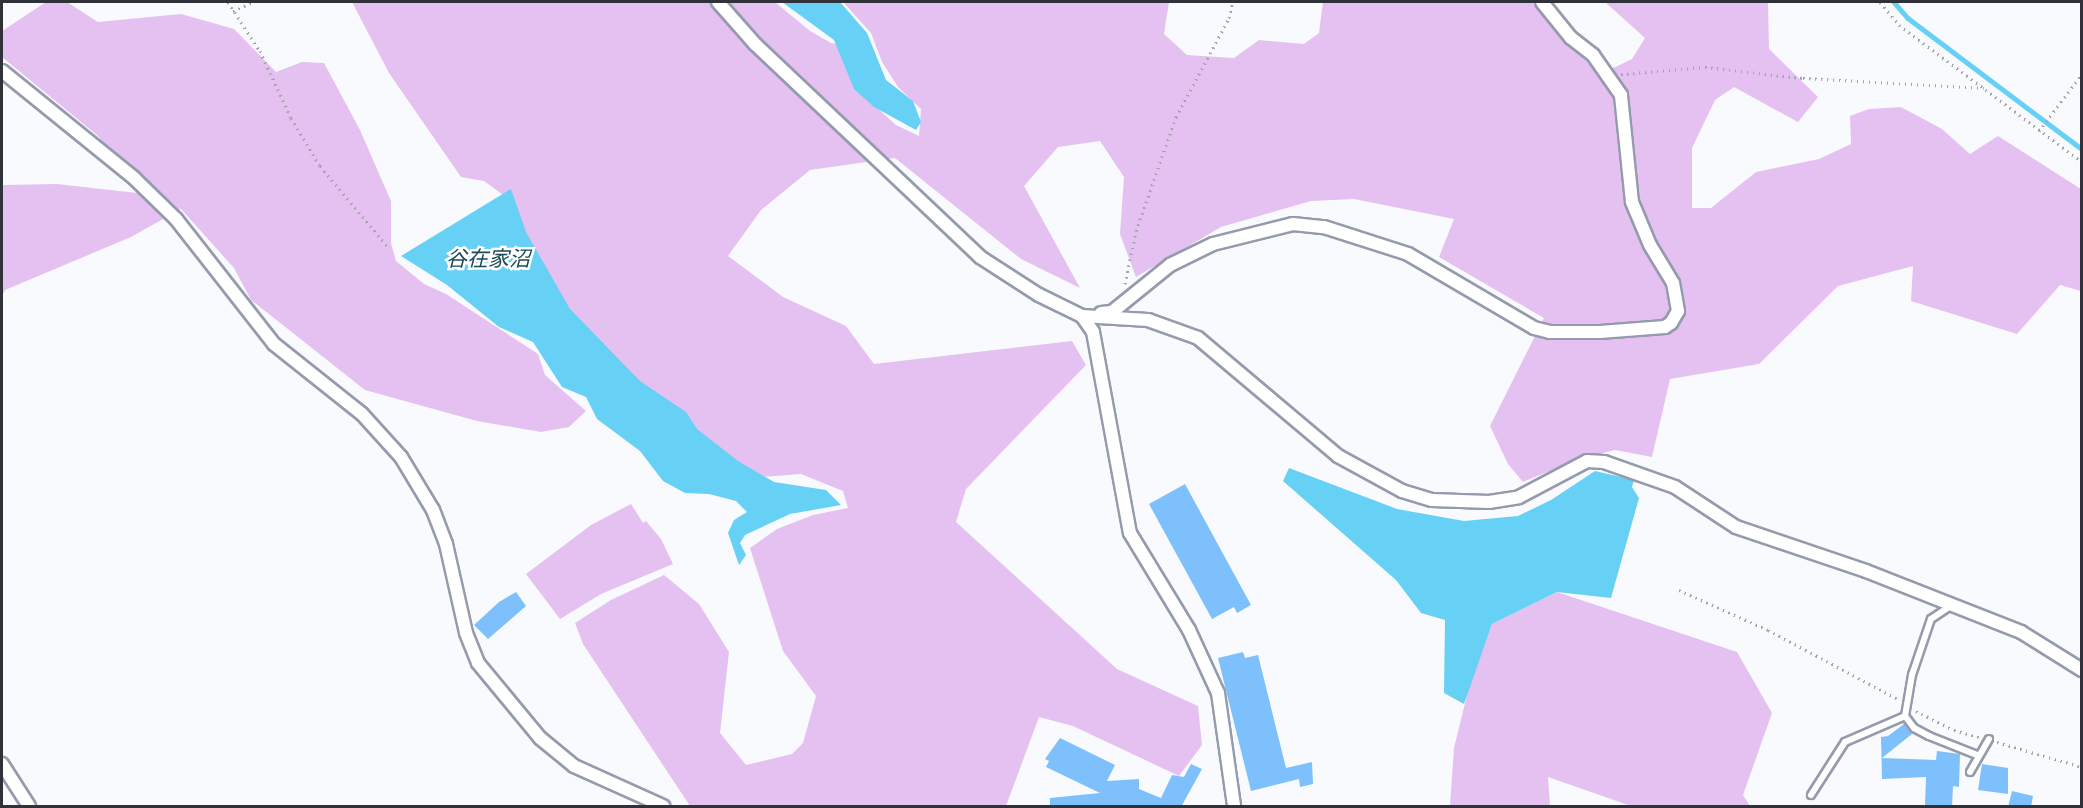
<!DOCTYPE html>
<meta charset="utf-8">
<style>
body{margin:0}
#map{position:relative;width:2083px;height:808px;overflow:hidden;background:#f9fafe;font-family:Karla,"Noto Sans JP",sans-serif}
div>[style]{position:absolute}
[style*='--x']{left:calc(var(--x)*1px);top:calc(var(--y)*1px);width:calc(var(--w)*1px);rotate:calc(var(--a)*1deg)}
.green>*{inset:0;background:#e4c1f1}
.water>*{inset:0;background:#67d0f5}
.stream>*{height:4.5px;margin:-2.25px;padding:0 2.25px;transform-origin:2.25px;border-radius:2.25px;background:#67d0f5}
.building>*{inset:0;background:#7dc0fc}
.path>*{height:3px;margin-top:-1.5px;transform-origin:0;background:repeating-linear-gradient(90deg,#a2a4a9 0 1.5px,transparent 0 6px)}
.roads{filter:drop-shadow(2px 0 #959bac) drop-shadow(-2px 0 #959bac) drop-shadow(0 2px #959bac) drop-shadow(0 -2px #959bac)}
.lane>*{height:6px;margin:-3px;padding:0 3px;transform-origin:3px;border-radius:3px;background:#fff}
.street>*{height:12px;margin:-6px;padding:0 6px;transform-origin:6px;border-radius:6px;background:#fff}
span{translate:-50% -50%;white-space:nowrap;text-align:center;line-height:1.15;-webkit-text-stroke:5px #fff;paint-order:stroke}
.water-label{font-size:21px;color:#1b4958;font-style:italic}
.frame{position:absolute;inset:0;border:3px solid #303239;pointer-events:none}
</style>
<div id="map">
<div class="green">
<i style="clip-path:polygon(46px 2px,67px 2px,98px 22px,181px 14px,234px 29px,276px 72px,302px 62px,324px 63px,360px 130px,391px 201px,391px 243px,396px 261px,424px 284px,446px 294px,538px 354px,545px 375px,586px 411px,569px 427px,541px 432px,477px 421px,365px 390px,251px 300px,234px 268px,181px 209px,131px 237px,5px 290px,2px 296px,2px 185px,57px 184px,146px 194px,98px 136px,2px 57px,2px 31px)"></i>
<i style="clip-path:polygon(352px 2px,775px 2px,810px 31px,831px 43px,850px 46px,875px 106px,896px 125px,919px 136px,921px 109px,898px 87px,882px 62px,871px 33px,843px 2px,1169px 2px,1164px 34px,1187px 55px,1234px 58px,1259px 40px,1304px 44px,1319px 33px,1323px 2px,1532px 2px,1599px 75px,1632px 59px,1645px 38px,1605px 2px,1768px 2px,1769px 49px,1818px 97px,1798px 122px,1734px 87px,1715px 100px,1692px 148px,1692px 208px,1711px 208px,1756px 172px,1819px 159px,1851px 144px,1850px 116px,1869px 109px,1901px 107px,1942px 129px,1970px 154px,1998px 136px,2081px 189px,2081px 291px,2060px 285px,2017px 334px,1911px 301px,1913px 266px,1838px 286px,1759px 364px,1670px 379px,1652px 457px,1615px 450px,1579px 459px,1523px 482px,1508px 464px,1490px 426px,1544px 318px,1439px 257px,1454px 219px,1354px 199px,1311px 201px,1221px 227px,1136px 277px,1120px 234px,1124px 177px,1100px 141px,1058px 147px,1024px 186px,1080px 288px,1021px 259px,895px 158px,810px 170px,761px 210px,728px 256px,783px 297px,846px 326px,874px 364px,1072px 341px,1086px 365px,966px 489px,956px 522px,1117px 669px,1198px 706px,1202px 745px,1179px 776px,1073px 726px,1039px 717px,1006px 806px,690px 806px,583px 644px,575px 623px,611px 600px,664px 575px,699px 604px,729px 652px,720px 733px,746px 765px,792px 754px,803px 743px,816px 696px,783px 651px,750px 548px,777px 529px,813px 515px,848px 508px,843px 491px,801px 474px,762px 477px,731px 462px,558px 315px,510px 200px,484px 181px,461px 177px,389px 73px)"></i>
<i style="clip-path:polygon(631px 504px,643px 523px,646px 521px,661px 539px,673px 564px,601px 594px,560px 619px,526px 574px,591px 525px)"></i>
<i style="clip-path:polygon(1557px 592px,1737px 652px,1772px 713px,1743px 795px,1750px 806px,1631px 806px,1548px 777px,1550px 806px,1450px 806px,1454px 748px,1470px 683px,1492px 624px)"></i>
</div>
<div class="water">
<i style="clip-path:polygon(782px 2px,840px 2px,867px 33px,886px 80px,913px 101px,921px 122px,916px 130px,874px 107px,854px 89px,834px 40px)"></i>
<i style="clip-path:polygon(511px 189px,526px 232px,570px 309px,640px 381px,686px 412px,697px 429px,738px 461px,774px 482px,826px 490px,841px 505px,790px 514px,745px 535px,740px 543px,746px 555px,739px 565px,728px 533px,734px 520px,747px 512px,736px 501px,709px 494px,685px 493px,663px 481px,640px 451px,597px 419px,586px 397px,562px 387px,533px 342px,499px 327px,447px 285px,401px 256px)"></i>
<i style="clip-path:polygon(1289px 468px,1397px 509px,1464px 521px,1518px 516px,1551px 500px,1595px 471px,1634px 480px,1632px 487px,1639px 498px,1611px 598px,1557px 592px,1492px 624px,1464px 704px,1444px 693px,1445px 620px,1421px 613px,1396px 580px,1283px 481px)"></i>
</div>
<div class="stream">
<i style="--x:1894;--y:2;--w:21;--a:49"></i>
<i style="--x:1908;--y:18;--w:218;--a:37"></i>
</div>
<div class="building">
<i style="clip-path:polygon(1185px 484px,1251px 605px,1237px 613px,1234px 607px,1212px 619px,1149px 504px)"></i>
<i style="clip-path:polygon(516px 592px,526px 606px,488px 639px,474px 625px,499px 602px)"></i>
<i style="clip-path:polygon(1243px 652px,1245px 658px,1258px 655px,1286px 768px,1312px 762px,1313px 784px,1300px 787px,1299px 779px,1251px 791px,1218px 658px)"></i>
<i style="clip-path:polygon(1904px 724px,1912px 734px,1882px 758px,1936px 760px,1937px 751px,1960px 754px,1959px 787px,1953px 786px,1952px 807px,1925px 805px,1926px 777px,1882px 779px,1881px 737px,1888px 736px)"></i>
<i style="clip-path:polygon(1060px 738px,1115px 765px,1107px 781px,1139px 779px,1139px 789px,1161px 798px,1172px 775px,1184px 777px,1191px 764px,1202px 769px,1181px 807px,1050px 807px,1050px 798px,1100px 793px,1046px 767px,1049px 761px,1045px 759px)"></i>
<i style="clip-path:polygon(1982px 764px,2008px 768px,2008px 794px,1978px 790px)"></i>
<i style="clip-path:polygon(2012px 791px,2033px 796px,2031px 807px,2008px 807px)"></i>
</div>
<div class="path">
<i style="--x:228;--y:2;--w:59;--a:56.9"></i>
<i style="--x:260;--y:51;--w:74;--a:65.2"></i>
<i style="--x:291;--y:118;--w:56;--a:58.9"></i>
<i style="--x:320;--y:166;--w:106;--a:50"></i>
<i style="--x:1880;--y:2;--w:30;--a:50"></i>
<i style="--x:1899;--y:25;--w:229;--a:36.8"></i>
<i style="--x:233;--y:11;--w:22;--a:-24"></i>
<i style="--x:1621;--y:74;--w:84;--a:-4.8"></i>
<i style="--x:1705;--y:67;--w:99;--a:6.4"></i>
<i style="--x:1803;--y:78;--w:181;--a:3.2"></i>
<i style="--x:2039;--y:131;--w:71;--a:-53"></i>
<i style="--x:1125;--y:284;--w:54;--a:-78.3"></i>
<i style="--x:1136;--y:231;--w:121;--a:-70.7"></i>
<i style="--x:1176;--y:117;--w:112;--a:-61.8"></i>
<i style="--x:1229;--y:18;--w:16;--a:-76"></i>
<i style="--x:1679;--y:590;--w:98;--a:24.2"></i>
<i style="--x:1768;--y:630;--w:147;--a:28"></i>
<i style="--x:1916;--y:711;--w:42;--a:26.6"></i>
<i style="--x:1954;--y:730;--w:26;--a:16"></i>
<i style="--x:1997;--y:742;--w:89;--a:16.4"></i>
</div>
<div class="roads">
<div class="lane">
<i style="--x:1905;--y:716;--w:15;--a:53"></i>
<i style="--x:1914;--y:728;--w:17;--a:28"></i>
<i style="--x:1929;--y:736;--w:52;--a:21.6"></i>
<i style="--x:1970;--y:772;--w:38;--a:-60"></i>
<i style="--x:1811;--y:795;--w:63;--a:-57.3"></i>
<i style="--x:1845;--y:742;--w:65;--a:-23.4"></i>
<i style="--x:1905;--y:716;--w:42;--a:-80.3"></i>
<i style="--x:1912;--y:675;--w:59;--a:-71.3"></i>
<i style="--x:1931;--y:619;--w:23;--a:-34"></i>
</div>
<div class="street">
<i style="--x:718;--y:2;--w:56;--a:48.6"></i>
<i style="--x:755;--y:44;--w:310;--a:43.4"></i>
<i style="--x:980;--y:257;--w:70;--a:32.8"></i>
<i style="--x:1039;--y:295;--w:48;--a:26"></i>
<i style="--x:1082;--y:316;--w:19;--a:55"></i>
<i style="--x:1093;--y:332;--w:204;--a:79.6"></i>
<i style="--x:1130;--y:533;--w:114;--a:58.7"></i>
<i style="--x:1189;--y:630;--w:69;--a:65.3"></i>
<i style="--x:1218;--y:693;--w:114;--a:81.9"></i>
<i style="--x:2;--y:71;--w:170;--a:39"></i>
<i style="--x:134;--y:178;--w:59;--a:44.3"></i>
<i style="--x:176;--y:219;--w:159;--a:51.9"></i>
<i style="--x:274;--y:344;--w:112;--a:38.5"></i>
<i style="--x:362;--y:414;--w:58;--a:47.8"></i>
<i style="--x:401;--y:457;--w:62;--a:58.9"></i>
<i style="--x:433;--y:510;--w:36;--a:69"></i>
<i style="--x:446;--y:544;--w:91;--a:77.3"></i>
<i style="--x:466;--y:633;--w:32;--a:68"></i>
<i style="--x:478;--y:663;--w:97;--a:50.4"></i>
<i style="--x:540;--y:738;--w:44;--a:39.5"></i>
<i style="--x:574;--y:766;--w:98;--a:24.2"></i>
<i style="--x:1101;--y:313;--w:11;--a:-5"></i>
<i style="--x:1112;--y:312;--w:75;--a:-39"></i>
<i style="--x:1170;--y:265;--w:48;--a:-26"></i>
<i style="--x:1213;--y:244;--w:82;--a:-14"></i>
<i style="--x:1293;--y:224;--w:31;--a:6"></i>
<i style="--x:1324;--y:227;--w:88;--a:17.8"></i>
<i style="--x:1408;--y:254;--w:146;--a:30.4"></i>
<i style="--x:1534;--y:328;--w:16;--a:14"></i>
<i style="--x:1550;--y:332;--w:50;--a:0"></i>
<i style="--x:1600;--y:332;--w:65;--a:-4.4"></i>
<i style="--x:1665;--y:327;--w:7;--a:-34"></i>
<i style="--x:1671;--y:323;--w:14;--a:-60"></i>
<i style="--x:1678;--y:311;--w:28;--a:-100"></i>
<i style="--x:1673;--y:283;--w:44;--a:-121.2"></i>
<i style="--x:1650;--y:245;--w:47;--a:-112.7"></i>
<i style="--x:1632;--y:202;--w:108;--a:-95.9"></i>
<i style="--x:1621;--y:95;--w:49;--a:-125"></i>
<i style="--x:1593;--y:55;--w:28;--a:-142"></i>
<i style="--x:1571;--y:38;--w:46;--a:-128.9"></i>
<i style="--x:1082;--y:316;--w:66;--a:3.5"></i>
<i style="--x:1148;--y:320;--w:53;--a:19.8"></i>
<i style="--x:1198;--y:338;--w:183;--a:40.1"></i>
<i style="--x:1338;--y:456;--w:73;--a:28.7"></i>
<i style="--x:1402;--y:491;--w:31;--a:17"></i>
<i style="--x:1432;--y:500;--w:57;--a:2"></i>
<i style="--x:1489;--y:502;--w:30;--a:-9"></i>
<i style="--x:1519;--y:497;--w:77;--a:-27.9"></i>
<i style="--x:1587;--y:461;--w:17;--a:3"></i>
<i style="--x:1604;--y:462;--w:75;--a:19.4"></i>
<i style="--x:1675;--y:487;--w:73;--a:33.3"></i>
<i style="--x:1736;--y:527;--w:137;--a:18.7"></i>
<i style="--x:1866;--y:571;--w:167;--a:21.5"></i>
<i style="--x:2021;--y:632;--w:72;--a:31.9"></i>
<i style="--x:2;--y:764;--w:50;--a:57.3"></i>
</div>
</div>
<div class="water-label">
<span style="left:488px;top:259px">谷在家沼</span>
</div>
<div class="frame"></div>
</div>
